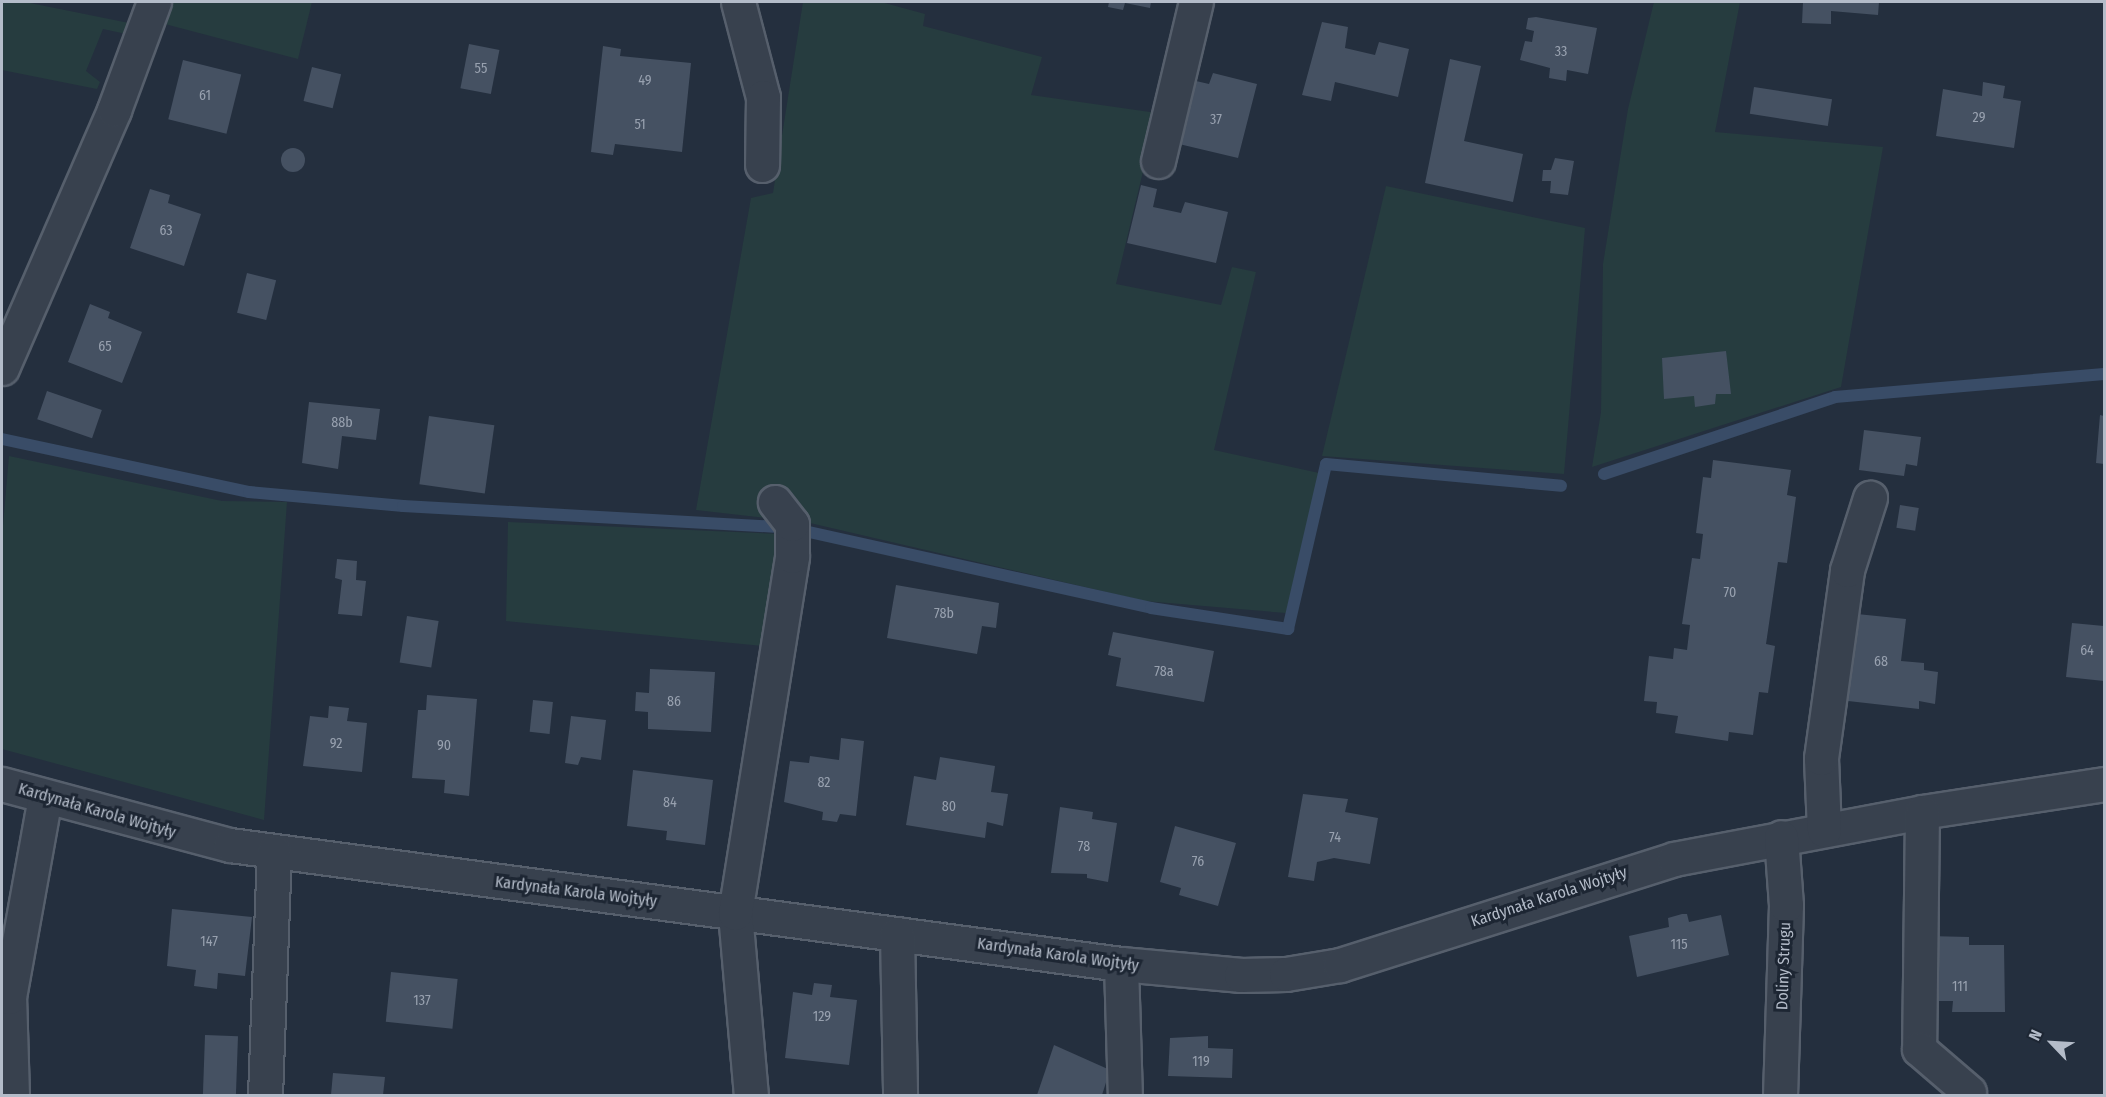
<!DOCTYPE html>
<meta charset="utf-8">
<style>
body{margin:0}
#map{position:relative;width:2106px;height:1097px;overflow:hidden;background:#242f3e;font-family:"Fira Sans Condensed",sans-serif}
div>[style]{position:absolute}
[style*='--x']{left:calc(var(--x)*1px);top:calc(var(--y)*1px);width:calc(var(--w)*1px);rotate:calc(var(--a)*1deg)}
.green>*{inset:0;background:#263c3f}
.stream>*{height:12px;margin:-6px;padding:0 6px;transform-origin:6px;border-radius:6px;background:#394c67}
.building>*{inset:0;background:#455162;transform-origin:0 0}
.round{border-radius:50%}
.roads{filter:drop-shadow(2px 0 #565f6c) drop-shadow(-2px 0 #565f6c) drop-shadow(0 2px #565f6c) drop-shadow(0 -2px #565f6c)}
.minor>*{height:33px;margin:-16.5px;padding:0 16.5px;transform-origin:16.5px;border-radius:16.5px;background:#38414e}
span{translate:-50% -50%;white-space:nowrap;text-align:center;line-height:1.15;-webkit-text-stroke:6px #1d2633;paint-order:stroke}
.number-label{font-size:14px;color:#98a1af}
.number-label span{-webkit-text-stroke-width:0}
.street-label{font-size:16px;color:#b4bcc9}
.frame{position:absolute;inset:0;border:3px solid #b4bcc9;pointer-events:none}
.north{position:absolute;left:2022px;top:1013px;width:60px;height:60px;-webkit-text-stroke:4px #1d2633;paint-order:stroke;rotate:295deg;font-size:16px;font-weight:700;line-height:24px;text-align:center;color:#b4bcc9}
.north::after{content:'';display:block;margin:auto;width:21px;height:27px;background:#b4bcc9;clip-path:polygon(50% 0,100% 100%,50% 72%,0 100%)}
</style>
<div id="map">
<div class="green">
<i style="clip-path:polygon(2px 2px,25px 2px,134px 24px,131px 35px,103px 29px,86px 71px,100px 82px,97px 89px,2px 70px)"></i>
<i style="clip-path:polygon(169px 2px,312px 2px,298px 59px,161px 23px)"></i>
<i style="clip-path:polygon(803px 2px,881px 2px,925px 14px,923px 26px,1042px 57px,1031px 95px,1157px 113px,1116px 284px,1221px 305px,1232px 267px,1256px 272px,1214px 450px,1319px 473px,1286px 613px,1145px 601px,810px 523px,696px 510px,751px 198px,773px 193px)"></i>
<i style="clip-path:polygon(1654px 2px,1740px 2px,1715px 132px,1883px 147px,1841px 387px,1592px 467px,1601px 412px,1603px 264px,1628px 109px)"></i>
<i style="clip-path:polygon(1386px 186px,1585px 228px,1564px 474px,1322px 456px)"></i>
<i style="clip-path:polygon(9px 456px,222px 501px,287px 502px,264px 820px,2px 749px,2px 537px)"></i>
<i style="clip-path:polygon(508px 522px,780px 534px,763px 646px,506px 621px)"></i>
</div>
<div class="stream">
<i style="--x:2;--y:439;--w:253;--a:12.1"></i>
<i style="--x:249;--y:492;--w:155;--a:5.2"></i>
<i style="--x:403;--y:506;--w:380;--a:3.2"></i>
<i style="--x:1604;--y:474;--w:243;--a:-18.4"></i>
<i style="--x:1835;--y:397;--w:270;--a:-4.9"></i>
<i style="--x:809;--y:532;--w:350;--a:12.5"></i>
<i style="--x:1151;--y:608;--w:139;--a:8.7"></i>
<i style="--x:1288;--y:629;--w:169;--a:-77"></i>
<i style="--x:1326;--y:464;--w:236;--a:5.3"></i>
</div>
<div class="building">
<i style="clip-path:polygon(1109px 2px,1151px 2px,1150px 8px,1125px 3px,1123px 10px,1108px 7px)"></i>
<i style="clip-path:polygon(1803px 2px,1879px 2px,1878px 15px,1831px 11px,1831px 24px,1802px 23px)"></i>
<i style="clip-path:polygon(1536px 17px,1597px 28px,1588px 74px,1567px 70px,1566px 81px,1549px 78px,1550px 68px,1520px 60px,1525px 41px,1532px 42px,1534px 31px,1526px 29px,1528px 18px)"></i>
<i style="clip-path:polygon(1322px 22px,1348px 27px,1345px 48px,1375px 55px,1379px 42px,1409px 49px,1398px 97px,1335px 82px,1331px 101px,1302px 95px)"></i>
<i style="left:469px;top:44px;width:31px;height:45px;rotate:11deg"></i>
<i style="clip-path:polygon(603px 46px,621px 49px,620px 56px,691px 63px,682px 152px,615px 144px,613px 155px,591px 152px)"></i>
<i style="clip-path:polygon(1450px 59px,1481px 66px,1464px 141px,1523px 154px,1513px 202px,1425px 183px)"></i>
<i style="left:183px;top:60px;width:60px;height:61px;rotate:14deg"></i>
<i style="left:312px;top:67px;width:30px;height:35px;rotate:14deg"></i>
<i style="clip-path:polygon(1213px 73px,1257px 84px,1238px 158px,1179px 144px,1196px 81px,1209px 84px)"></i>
<i style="clip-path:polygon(1983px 82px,2005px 86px,2003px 98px,2021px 101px,2014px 148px,1936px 136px,1943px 89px,1982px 96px)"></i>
<i style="left:1754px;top:87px;width:79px;height:27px;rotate:9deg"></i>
<i class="round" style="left:281px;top:148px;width:24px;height:24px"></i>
<i style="clip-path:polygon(1555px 158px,1574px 161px,1568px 195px,1550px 193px,1551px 181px,1542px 181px,1543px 170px,1551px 170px)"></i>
<i style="clip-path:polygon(1141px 185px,1157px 189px,1153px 207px,1181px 213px,1185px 202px,1228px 212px,1216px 263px,1127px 243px)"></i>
<i style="clip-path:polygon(150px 189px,170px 195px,168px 203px,201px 214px,184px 266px,130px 248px)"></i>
<i style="left:247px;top:273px;width:30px;height:41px;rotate:14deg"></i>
<i style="clip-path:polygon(90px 304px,110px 312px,108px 318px,142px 332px,122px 383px,68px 362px)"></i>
<i style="clip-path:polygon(1726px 351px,1731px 394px,1716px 394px,1715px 404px,1695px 407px,1694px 396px,1664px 399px,1662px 358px)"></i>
<i style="left:47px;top:391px;width:58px;height:30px;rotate:19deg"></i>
<i style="clip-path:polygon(309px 402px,380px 409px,376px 440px,342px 436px,338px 469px,302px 463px)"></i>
<i style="clip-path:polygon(2100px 415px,2104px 416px,2104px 464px,2096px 463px)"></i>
<i style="left:429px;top:416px;width:66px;height:69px;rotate:8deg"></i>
<i style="clip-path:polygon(1864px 430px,1921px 437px,1917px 466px,1906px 464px,1904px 476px,1859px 470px)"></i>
<i style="clip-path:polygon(1713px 460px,1791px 470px,1787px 495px,1796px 497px,1787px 563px,1778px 562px,1766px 644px,1775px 646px,1768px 693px,1759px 692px,1753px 735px,1729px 732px,1728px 741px,1675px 733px,1678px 716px,1656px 713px,1657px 702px,1644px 701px,1649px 656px,1673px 659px,1674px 648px,1687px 650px,1690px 625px,1682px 624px,1692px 558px,1700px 559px,1703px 534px,1696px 533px,1703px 477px,1711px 478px)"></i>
<i style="left:1900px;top:505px;width:19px;height:23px;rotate:9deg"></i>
<i style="clip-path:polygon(337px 559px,357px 561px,356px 580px,366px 581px,362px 616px,338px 614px,342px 580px,335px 578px)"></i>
<i style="clip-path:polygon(896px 585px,999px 603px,996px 628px,982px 626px,977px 654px,887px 638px)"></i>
<i style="clip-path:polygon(1857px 614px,1906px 619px,1901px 661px,1924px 663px,1924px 670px,1938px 672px,1935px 704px,1919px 701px,1919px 709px,1848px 701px,1850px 678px,1838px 678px,1840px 654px,1853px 654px)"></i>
<i style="left:407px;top:616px;width:32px;height:47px;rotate:9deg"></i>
<i style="clip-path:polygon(2072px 623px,2104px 626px,2104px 681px,2066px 677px)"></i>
<i style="clip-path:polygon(1113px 632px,1214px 651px,1204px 702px,1116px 686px,1121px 658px,1108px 655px)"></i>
<i style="clip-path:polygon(650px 669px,715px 672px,711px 732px,648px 729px,648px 712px,635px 711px,636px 692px,649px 693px)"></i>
<i style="clip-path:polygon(427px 695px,477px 699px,469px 796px,444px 793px,445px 780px,412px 778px,418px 710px,426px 710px)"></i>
<i style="left:533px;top:700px;width:20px;height:32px;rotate:6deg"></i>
<i style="clip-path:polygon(329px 706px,349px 708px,347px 721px,367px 723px,362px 772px,303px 766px,310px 716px,328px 718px)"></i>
<i style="clip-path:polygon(571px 716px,606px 720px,601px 760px,581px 757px,578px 765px,565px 763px)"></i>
<i style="clip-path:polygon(841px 738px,864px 741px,856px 816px,840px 814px,837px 822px,822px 820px,823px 812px,784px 802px,790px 761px,809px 763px,810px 756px,839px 760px)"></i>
<i style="clip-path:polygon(940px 757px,995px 766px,991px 792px,1008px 794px,1003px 826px,987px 822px,985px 838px,906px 825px,914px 776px,936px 780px)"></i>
<i style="clip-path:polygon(633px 770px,713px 780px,705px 845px,666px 840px,667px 831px,627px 826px)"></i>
<i style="clip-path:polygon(1303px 794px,1348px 799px,1345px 812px,1378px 818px,1370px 864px,1334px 858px,1317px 862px,1314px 881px,1288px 877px)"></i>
<i style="clip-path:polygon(1060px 807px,1093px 812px,1092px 819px,1117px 823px,1108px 882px,1087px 878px,1087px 874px,1051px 873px)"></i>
<i style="clip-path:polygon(1175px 826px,1236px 843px,1218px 906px,1179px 895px,1181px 888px,1160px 882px)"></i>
<i style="clip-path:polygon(172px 909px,252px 917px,245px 976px,218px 973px,217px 989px,194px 986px,196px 970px,167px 966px)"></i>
<i style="clip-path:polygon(1682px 914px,1687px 914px,1689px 922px,1721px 915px,1729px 955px,1637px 977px,1629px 936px,1669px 927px,1668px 918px)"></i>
<i style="clip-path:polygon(1928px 936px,1969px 937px,1969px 945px,2004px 945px,2005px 1012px,1952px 1012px,1953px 1001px,1927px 1001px)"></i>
<i style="left:391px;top:972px;width:67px;height:50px;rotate:6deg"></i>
<i style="clip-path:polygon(814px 983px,832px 985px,830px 997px,857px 1000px,849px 1065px,785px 1058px,793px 992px,812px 995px)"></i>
<i style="left:205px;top:1035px;width:33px;height:60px;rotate:2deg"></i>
<i style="clip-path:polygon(1208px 1036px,1208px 1048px,1233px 1049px,1232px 1078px,1168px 1076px,1170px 1038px)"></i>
<i style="clip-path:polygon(1054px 1045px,1110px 1070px,1102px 1095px,1037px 1095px)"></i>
<i style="clip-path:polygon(333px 1073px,385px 1077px,383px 1095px,331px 1095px)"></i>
</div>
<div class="roads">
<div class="minor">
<i style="--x:738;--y:2;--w:98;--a:75.3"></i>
<i style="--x:763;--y:97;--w:68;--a:90.8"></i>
<i style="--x:1158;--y:161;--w:163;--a:-76.6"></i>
<i style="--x:2;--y:368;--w:281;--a:-66.5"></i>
<i style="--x:114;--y:110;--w:115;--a:-69.7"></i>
<i style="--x:2;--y:784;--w:236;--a:15"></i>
<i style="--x:230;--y:845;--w:899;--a:7.61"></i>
<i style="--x:1121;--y:964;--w:121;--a:5.2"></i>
<i style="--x:1241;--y:975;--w:45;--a:-1.3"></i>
<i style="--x:1286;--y:974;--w:55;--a:-9.5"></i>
<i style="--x:1340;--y:965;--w:350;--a:-17.6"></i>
<i style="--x:1674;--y:859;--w:252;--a:-10.7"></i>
<i style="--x:1922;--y:812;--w:184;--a:-8.7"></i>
<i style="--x:1922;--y:812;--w:237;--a:90.7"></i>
<i style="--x:1919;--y:1049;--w:66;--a:40.7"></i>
<i style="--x:1824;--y:830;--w:72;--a:-92.4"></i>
<i style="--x:1821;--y:758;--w:190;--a:-82.1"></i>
<i style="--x:1847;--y:570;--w:76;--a:-72.3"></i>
<i style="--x:897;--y:934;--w:162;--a:88.9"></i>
<i style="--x:1121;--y:964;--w:132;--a:88.3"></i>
<i style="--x:12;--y:1096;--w:99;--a:-91.7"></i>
<i style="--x:9;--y:997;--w:203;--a:-79.8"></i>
<i style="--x:265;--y:1096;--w:244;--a:-87.9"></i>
<i style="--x:751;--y:1096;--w:184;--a:-95"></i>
<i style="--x:735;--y:913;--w:362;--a:-80.9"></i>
<i style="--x:792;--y:556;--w:32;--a:-90"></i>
<i style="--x:792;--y:524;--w:28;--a:-128"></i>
<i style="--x:1780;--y:1096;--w:191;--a:-88.2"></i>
<i style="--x:1786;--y:905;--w:68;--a:-94.2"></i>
</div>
</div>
<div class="number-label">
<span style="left:1561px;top:52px">33</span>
<span style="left:481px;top:69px">55</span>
<span style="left:645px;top:81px">49</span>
<span style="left:205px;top:96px">61</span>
<span style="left:1979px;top:118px">29</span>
<span style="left:1216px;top:120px">37</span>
<span style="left:640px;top:125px">51</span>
<span style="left:166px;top:231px">63</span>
<span style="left:105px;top:347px">65</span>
<span style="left:342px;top:423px">88b</span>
<span style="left:1730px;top:593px">70</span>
<span style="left:944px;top:614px">78b</span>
<span style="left:2087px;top:651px">64</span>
<span style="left:1881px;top:662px">68</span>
<span style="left:1164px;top:672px">78a</span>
<span style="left:674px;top:702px">86</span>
<span style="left:336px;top:744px">92</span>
<span style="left:444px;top:746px">90</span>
<span style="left:824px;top:783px">82</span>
<span style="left:670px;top:803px">84</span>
<span style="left:949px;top:807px">80</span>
<span style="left:1335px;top:838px">74</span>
<span style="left:1084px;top:847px">78</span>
<span style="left:1198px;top:862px">76</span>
<span style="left:209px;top:942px">147</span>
<span style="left:1679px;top:945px">115</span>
<span style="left:1960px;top:987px">111</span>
<span style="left:422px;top:1001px">137</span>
<span style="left:822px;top:1017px">129</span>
<span style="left:1201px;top:1062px">119</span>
</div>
<div class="street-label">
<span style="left:97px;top:811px;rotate:16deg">Kardynała Karola Wojtyły</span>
<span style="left:576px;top:892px;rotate:7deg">Kardynała Karola Wojtyły</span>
<span style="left:1549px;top:897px;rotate:-18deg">Kardynała Karola Wojtyły</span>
<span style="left:1058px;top:955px;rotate:8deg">Kardynała Karola Wojtyły</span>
<span style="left:1784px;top:966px;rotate:-88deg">Doliny Strugu</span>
</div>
<div class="frame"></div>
<div class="north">N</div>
</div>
